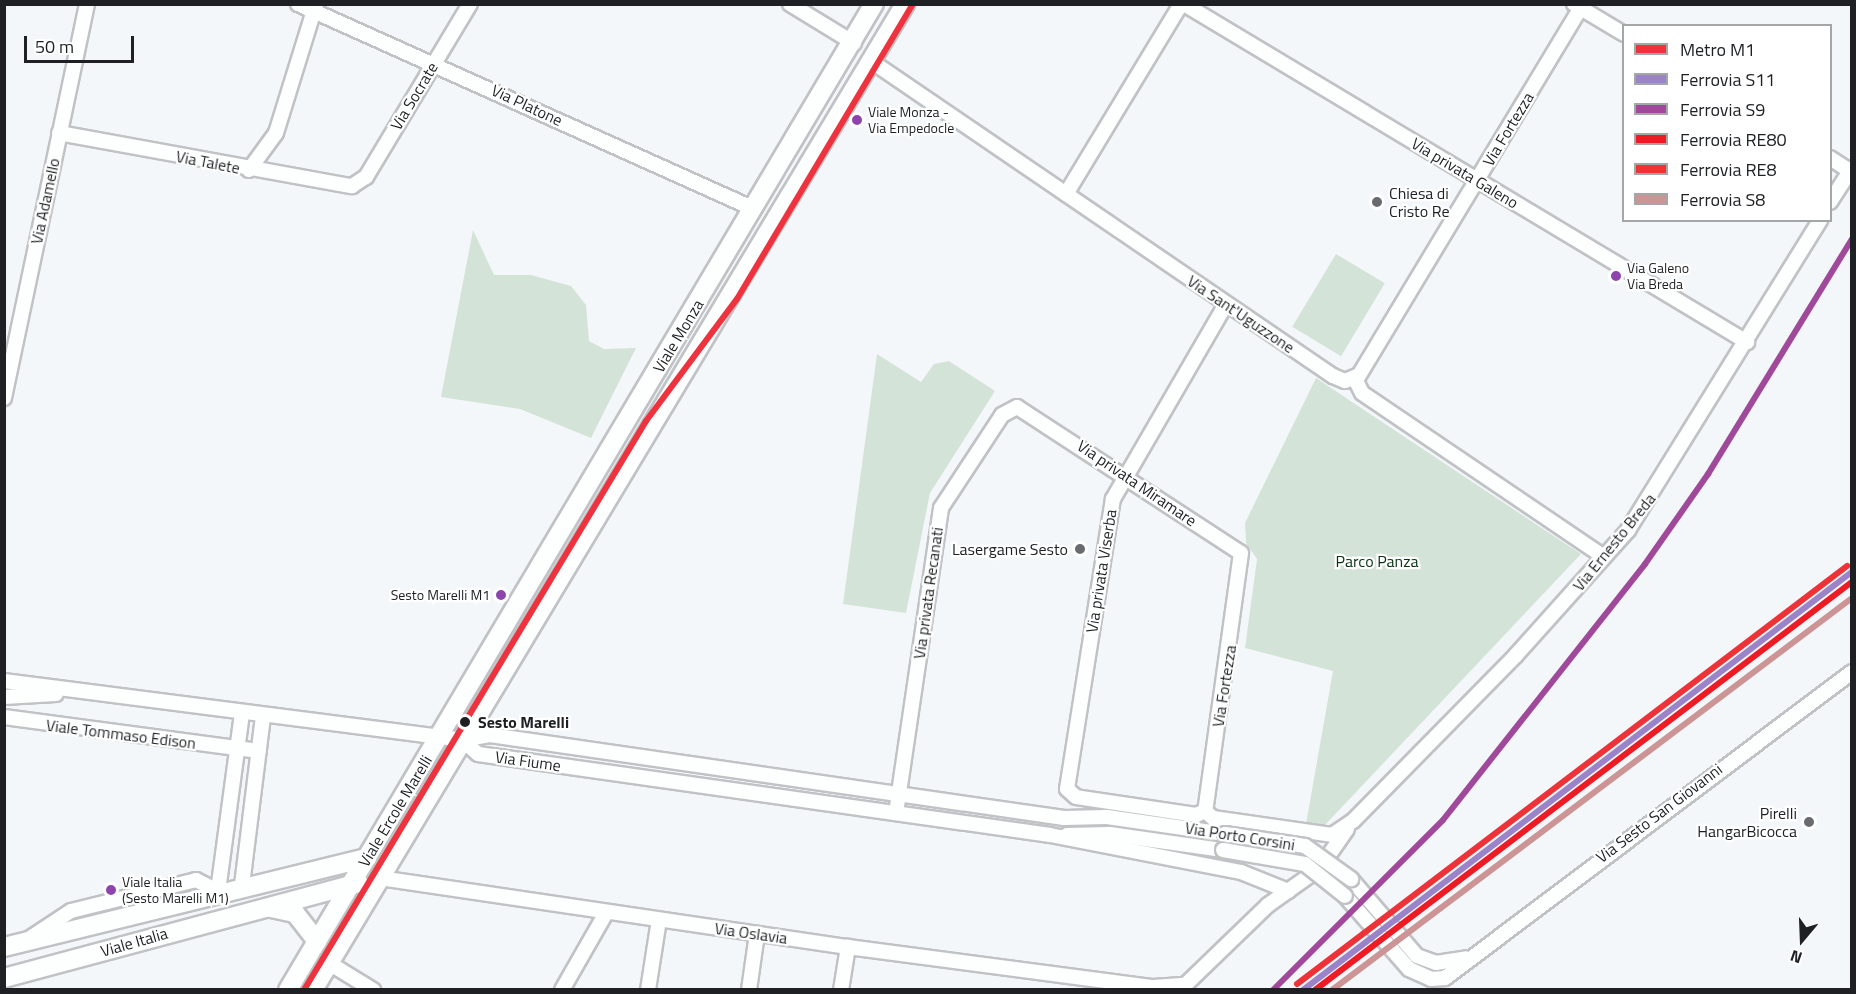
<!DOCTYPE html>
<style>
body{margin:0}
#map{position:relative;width:1856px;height:994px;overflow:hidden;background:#f4f7fa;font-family:"Titillium Web",sans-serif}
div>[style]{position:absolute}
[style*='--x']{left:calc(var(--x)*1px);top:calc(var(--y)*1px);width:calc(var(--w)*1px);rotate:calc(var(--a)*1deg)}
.green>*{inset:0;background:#d4e3d7;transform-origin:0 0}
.roads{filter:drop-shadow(2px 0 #c0c2c5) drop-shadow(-2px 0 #c0c2c5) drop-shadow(0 2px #c0c2c5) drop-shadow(0 -2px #c0c2c5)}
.minor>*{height:14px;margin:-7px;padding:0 7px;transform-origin:7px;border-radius:7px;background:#fdfefe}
.major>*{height:18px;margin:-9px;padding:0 9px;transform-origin:9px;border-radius:9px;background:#fdfefe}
.bridges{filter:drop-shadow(2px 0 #c0c2c5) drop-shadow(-2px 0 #c0c2c5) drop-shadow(0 2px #c0c2c5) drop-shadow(0 -2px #c0c2c5)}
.minor-bridge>*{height:14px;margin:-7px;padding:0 7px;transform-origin:7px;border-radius:7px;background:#fdfefe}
.rail-1>*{height:6px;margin:-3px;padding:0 3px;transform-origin:3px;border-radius:3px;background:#9a83c9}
.rail-2>*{height:6px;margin:-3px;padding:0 3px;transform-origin:3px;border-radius:3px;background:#a0499a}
.rail-3>*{height:6px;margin:-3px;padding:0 3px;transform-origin:3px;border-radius:3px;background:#ed1c24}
.rail-4>*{height:6px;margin:-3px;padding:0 3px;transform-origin:3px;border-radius:3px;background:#ee3338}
.rail-5>*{height:6px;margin:-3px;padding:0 3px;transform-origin:3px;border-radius:3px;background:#cc9494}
.metro-1>*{height:6px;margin:-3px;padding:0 3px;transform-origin:3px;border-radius:3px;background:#ee333e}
.dots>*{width:16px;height:16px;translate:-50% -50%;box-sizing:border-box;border:3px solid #fff;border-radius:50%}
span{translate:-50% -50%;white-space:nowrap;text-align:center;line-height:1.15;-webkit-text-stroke:4.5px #fff;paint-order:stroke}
.bus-label{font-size:14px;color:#1e2023}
.left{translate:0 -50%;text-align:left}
.right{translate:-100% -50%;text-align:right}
.street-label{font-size:16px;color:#1e2023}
.poi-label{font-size:16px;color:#1e2023}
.park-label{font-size:16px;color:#073310}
.stop-label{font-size:16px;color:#1e2023;font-weight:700}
.frame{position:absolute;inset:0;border:6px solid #1e2023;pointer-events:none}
.legend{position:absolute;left:1622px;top:24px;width:210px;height:198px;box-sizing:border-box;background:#fff;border:2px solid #a5a6a7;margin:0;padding:8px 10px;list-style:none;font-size:18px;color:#1e2023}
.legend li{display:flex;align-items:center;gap:12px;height:30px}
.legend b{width:30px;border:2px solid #a5a6a7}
.north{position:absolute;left:1772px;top:910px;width:60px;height:60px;-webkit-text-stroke:4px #fff;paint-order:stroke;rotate:199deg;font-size:16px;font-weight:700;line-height:24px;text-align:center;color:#1e2023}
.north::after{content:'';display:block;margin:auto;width:21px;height:27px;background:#1e2023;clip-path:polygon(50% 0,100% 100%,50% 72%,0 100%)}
.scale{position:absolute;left:24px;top:36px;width:110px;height:27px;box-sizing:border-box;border:3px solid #1e2023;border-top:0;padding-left:8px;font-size:18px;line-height:21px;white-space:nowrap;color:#1e2023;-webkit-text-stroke:4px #fff;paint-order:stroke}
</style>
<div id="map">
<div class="green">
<i style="clip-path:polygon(473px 230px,494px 275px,531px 275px,571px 286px,586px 305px,589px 341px,604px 349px,636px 348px,591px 438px,520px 409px,441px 397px)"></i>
<i style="left:1336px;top:254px;width:57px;height:85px;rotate:31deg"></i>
<i style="clip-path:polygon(877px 354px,921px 382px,934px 364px,949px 361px,995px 391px,930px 493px,906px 613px,843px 604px)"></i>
<i style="clip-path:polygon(1316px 378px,1581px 554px,1324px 826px,1306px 824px,1333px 671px,1245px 648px,1257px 559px,1246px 543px,1245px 523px)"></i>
</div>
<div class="roads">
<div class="minor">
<i style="--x:298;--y:4;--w:500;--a:24.2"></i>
<i style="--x:790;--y:4;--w:75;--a:31.4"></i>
<i style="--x:1184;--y:4;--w:657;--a:30.98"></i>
<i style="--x:1574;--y:4;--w:58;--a:31"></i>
<i style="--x:1583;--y:4;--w:440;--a:121.1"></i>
<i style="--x:1356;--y:381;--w:13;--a:63"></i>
<i style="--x:1362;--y:393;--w:292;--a:34.1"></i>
<i style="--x:871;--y:61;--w:559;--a:34.29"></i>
<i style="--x:1333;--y:376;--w:13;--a:23"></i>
<i style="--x:1345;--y:381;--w:13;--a:-23"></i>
<i style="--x:59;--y:133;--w:298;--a:10.3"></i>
<i style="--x:352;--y:186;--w:17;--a:-33"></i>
<i style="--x:366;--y:177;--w:202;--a:-59"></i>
<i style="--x:1830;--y:158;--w:24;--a:33"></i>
<i style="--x:249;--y:170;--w:46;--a:-53.9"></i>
<i style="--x:276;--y:133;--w:135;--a:-72.8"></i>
<i style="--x:1066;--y:194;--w:222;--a:-58.8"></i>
<i style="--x:1830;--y:202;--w:40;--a:-57.1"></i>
<i style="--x:4;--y:398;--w:403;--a:-78.1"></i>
<i style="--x:4;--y:681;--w:462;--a:7.3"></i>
<i style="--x:462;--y:740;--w:28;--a:-10"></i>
<i style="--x:490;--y:735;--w:580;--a:8.23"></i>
<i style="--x:1064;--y:818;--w:43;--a:-1.3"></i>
<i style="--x:1107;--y:817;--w:119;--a:8.2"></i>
<i style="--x:4;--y:697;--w:52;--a:-3.3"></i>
<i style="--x:4;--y:717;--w:257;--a:7.6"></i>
<i style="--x:462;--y:740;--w:21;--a:41"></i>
<i style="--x:478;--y:754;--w:578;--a:8.06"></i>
<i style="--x:1050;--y:835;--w:195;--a:11"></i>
<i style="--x:1241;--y:872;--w:51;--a:22"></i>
<i style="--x:1205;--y:811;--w:10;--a:156"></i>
<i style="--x:1196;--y:815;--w:121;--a:-171.5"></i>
<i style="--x:1076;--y:797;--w:12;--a:-138"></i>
<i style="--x:1067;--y:789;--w:294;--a:-81"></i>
<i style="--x:1113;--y:499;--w:225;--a:-59.9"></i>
<i style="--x:1205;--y:811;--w:11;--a:41"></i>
<i style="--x:1213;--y:818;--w:120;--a:8.1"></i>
<i style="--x:896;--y:813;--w:308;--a:-81.6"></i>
<i style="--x:941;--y:508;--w:111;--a:-56.7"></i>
<i style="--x:1002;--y:415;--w:17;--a:-28"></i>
<i style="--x:1017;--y:407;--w:267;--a:33.1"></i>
<i style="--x:1241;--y:553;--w:260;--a:97.9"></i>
<i style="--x:1067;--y:835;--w:43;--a:-1.3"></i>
<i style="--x:1110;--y:834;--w:114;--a:8.1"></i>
<i style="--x:1332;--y:835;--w:25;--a:-34"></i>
<i style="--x:1353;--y:821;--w:233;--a:-45.5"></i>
<i style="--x:1516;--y:655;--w:168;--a:-48.1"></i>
<i style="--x:1628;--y:530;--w:365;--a:-58.2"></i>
<i style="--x:1331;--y:852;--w:28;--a:-55"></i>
<i style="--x:380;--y:878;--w:473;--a:8.4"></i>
<i style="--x:848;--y:947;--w:308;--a:7.5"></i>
<i style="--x:1153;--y:987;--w:32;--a:-4"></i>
<i style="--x:1351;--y:879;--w:101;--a:49.4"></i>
<i style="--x:1417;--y:956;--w:20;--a:20"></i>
<i style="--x:1436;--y:963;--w:30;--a:-9"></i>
<i style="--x:242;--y:885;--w:170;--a:-82.9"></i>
<i style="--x:1345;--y:896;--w:97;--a:48.8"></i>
<i style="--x:1409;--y:969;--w:24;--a:24"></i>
<i style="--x:1431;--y:979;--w:14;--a:-4"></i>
<i style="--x:1445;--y:978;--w:509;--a:-36.94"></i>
<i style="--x:30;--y:938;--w:49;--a:-33.4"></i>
<i style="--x:71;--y:911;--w:129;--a:-13.9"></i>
<i style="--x:196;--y:880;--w:25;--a:27"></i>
<i style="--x:218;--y:891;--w:180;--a:-82.3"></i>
<i style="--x:329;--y:963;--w:52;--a:31.5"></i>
<i style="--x:562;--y:990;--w:89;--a:-60.3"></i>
<i style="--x:648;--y:990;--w:71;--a:-81.1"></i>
<i style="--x:749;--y:990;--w:57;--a:-81.9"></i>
<i style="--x:841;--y:990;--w:44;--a:-80.8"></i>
<i style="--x:1180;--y:990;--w:122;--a:-44"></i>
<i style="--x:1268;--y:905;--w:50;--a:-35.3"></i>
</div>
<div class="major">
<i style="--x:271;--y:908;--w:25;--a:12"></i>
<i style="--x:295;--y:913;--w:36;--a:52"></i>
<i style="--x:4;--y:947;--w:374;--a:-13.8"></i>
<i style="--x:4;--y:978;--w:367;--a:-15"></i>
<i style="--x:288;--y:990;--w:1147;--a:-59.28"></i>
<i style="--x:313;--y:990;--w:1150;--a:-59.02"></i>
</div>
</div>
<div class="bridges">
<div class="minor-bridge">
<i style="--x:1225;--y:834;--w:81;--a:8.5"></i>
<i style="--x:1305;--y:846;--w:57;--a:35.7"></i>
<i style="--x:1223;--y:850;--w:83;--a:9.7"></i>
<i style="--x:1305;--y:864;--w:51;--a:38.7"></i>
</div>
</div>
<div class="rail-1">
<i style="--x:1303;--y:990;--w:690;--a:-37.29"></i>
</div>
<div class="rail-2">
<i style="--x:1273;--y:990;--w:240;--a:-45"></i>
<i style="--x:1443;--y:820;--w:326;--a:-51.7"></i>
<i style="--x:1645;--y:564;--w:110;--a:-55"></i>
<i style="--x:1708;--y:474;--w:276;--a:-58.5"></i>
</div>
<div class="rail-3">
<i style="--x:1315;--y:990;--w:674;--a:-37.23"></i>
</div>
<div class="rail-4">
<i style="--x:1297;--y:984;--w:691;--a:-37.23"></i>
</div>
<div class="rail-5">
<i style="--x:1332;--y:990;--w:651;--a:-37.01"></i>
</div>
<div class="metro-1">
<i style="--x:304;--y:990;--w:664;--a:-58.99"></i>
<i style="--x:646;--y:421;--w:152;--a:-53.3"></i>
<i style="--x:737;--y:299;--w:344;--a:-59.2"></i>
</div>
<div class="dots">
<i style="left:857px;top:120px;background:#8e44ad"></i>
<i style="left:1377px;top:202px;background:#696b6e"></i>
<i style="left:1616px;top:276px;background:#8e44ad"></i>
<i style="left:1080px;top:549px;background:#696b6e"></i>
<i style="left:501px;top:595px;background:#8e44ad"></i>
<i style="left:465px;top:722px;background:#1e2023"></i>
<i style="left:1809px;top:822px;background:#696b6e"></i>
<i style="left:111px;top:890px;background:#8e44ad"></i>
</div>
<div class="bus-label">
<span class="left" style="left:868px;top:120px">Viale Monza -<br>Via Empedocle</span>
<span class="left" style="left:1627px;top:276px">Via Galeno<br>Via Breda</span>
<span class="right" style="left:490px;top:595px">Sesto Marelli M1</span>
<span class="left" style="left:122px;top:890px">Viale Italia<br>(Sesto Marelli M1)</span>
</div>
<div class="street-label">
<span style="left:414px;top:96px;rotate:-59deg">Via Socrate</span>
<span style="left:527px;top:105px;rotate:25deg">Via Platone</span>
<span style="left:1508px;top:129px;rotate:-59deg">Via Fortezza</span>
<span style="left:208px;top:162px;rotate:11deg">Via Talete</span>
<span style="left:1465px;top:173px;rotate:31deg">Via privata Galeno</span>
<span style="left:45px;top:201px;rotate:-78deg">Via Adamello</span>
<span style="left:1241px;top:314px;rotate:34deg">Via Sant'Uguzzone</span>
<span style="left:678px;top:336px;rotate:-59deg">Viale Monza</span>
<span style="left:1137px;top:483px;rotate:34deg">Via privata Miramare</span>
<span style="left:1614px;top:542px;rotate:-51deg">Via Ernesto Breda</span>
<span style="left:1101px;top:571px;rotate:-81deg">Via privata Viserba</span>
<span style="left:928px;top:593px;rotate:-82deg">Via privata Recanati</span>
<span style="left:1224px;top:686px;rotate:-81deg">Via Fortezza</span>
<span style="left:121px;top:734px;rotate:7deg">Viale Tommaso Edison</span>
<span style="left:528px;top:761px;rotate:8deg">Via Fiume</span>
<span style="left:395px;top:811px;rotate:-59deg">Viale Ercole Marelli</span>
<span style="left:1659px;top:813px;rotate:-37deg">Via Sesto San Giovanni</span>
<span style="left:1240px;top:836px;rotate:9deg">Via Porto Corsini</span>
<span style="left:751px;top:933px;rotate:8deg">Via Oslavia</span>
<span style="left:134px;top:942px;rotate:-16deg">Viale Italia</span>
</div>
<div class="poi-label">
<span class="left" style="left:1389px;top:202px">Chiesa di<br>Cristo Re</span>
<span class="right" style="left:1068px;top:549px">Lasergame Sesto</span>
<span class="right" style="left:1797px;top:822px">Pirelli<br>HangarBicocca</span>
</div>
<div class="park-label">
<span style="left:1377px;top:561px">Parco Panza</span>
</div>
<div class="stop-label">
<span class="left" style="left:478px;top:722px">Sesto Marelli</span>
</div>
<div class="frame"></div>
<ul class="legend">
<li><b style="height:8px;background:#ee333e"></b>Metro M1</li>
<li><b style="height:8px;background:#9a83c9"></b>Ferrovia S11</li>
<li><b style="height:8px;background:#a0499a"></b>Ferrovia S9</li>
<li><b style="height:8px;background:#ed1c24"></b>Ferrovia RE80</li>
<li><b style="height:8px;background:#ee3338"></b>Ferrovia RE8</li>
<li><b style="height:8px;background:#cc9494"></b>Ferrovia S8</li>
</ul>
<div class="north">N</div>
<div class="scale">50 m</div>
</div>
